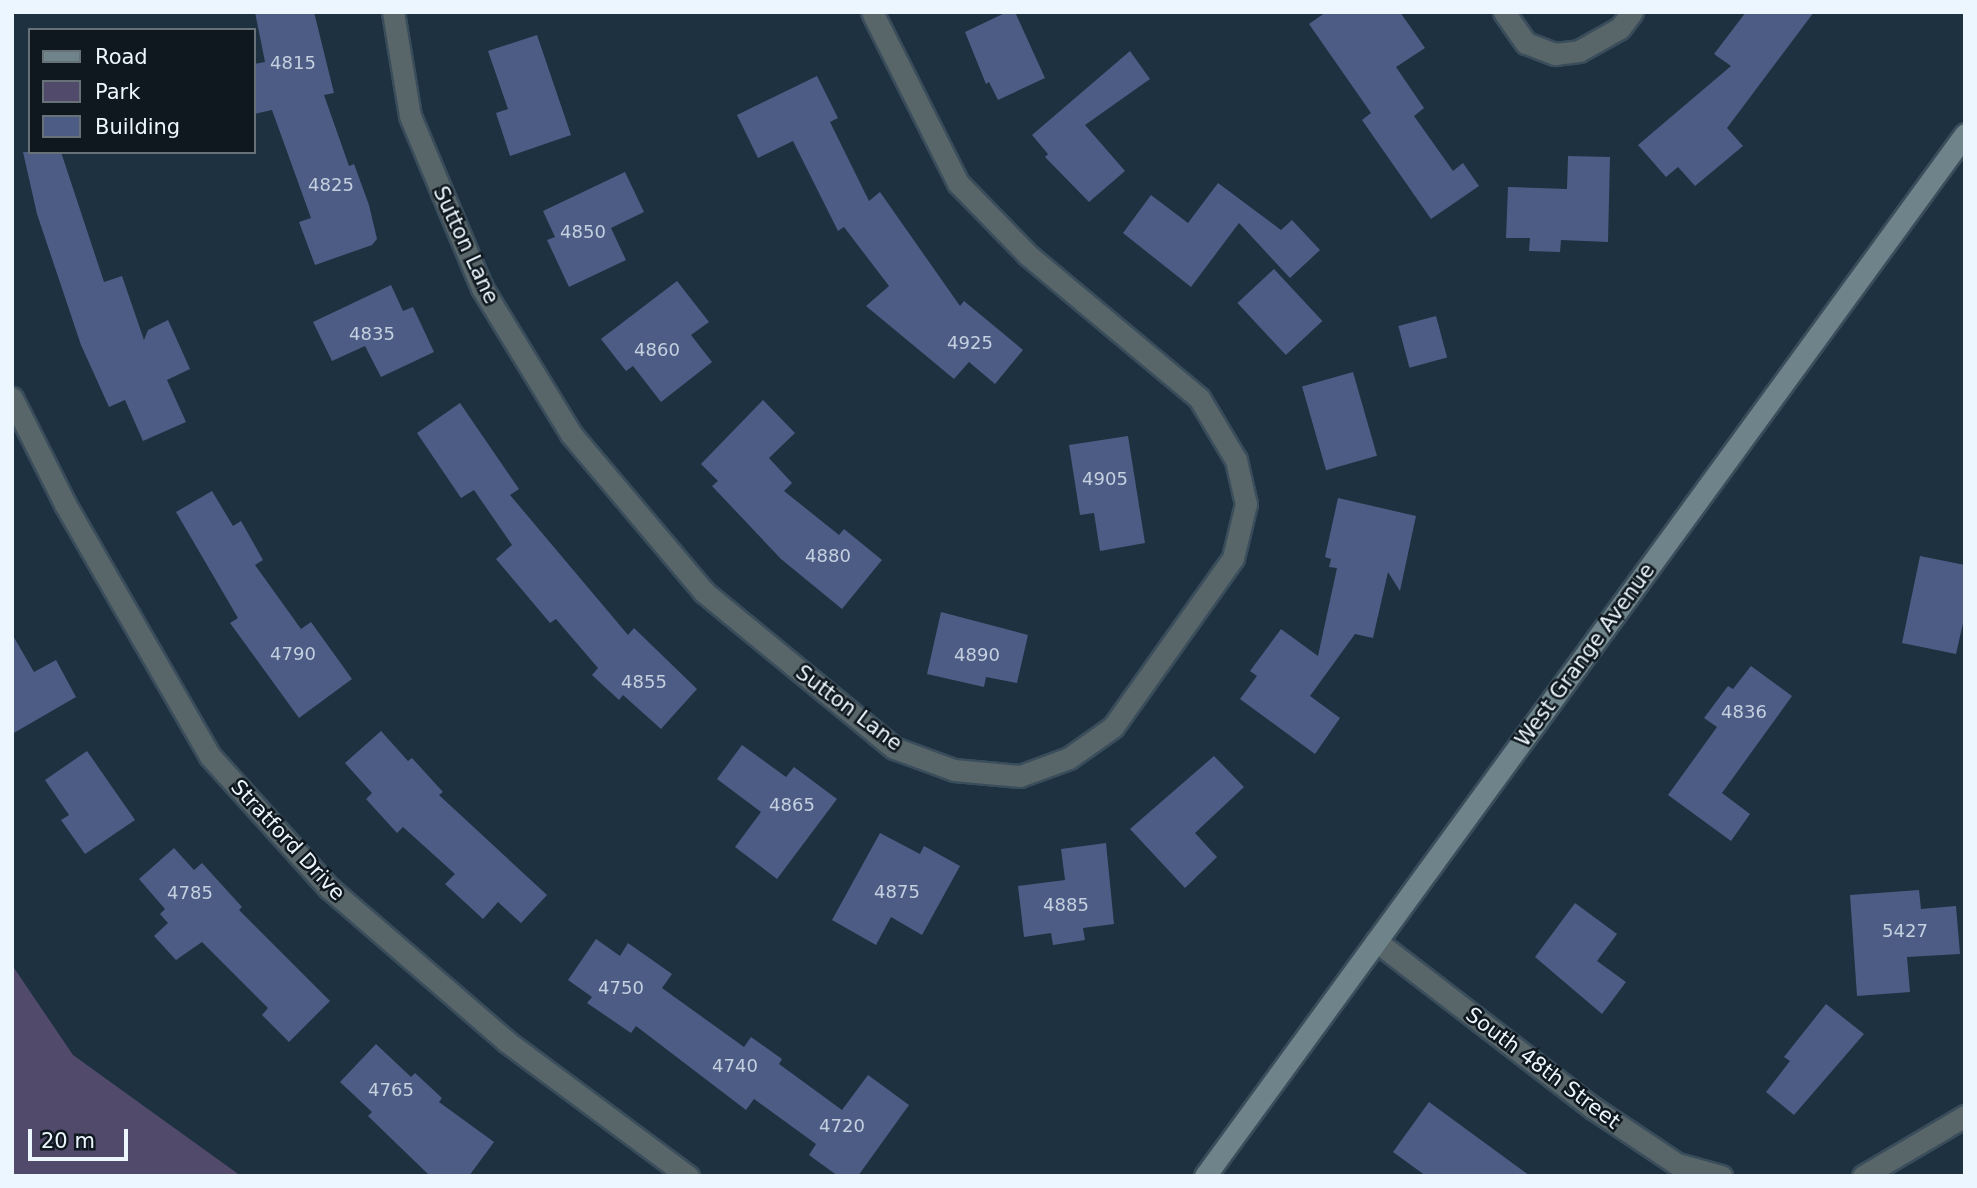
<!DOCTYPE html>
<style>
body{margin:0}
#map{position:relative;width:1977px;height:1188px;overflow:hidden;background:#1d3140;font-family:"DejaVu Sans",sans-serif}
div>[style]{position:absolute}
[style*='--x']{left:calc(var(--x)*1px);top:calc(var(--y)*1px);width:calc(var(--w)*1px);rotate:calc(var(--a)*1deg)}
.green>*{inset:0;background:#514a6b}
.building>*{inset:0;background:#4d5c84;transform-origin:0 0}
.roads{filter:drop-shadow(2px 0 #3a4d5b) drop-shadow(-2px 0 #3a4d5b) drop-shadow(0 2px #3a4d5b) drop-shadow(0 -2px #3a4d5b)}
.street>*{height:21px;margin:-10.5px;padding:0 10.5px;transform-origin:10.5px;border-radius:10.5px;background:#586569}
.secondary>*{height:21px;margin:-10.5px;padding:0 10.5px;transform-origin:10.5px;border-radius:10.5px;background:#6f848a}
span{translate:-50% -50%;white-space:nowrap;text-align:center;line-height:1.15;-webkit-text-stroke:5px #0f181f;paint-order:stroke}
.number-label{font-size:18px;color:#c4d0e0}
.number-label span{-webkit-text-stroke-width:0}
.street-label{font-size:21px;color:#ecf6fe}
.frame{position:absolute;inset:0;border:14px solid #ecf6fe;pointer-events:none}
.legend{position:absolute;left:28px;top:28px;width:228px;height:126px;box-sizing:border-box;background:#0f181f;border:2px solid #677178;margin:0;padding:9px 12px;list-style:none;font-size:21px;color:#ecf6fe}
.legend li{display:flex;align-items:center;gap:14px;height:35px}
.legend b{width:35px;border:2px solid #677178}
.scale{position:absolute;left:28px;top:1129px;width:100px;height:32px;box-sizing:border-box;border:4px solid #ecf6fe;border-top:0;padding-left:9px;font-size:21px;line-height:24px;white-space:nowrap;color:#ecf6fe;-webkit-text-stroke:5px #0f181f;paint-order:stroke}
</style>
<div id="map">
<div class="green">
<i style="clip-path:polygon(12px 965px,73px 1055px,241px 1176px,12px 1174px)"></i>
</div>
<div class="building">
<i style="clip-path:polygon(255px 12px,314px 12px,334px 93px,324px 95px,349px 166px,354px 164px,369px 205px,377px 239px,372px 245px,315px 265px,299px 222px,311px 218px,272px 110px,254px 114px,254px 64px,265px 62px)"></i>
<i style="clip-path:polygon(1007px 12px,1015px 12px,1045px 78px,998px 100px,989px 82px,986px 84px,965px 32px)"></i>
<i style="clip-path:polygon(1326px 12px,1400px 12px,1425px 48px,1396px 67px,1424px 108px,1414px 116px,1453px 171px,1463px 163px,1479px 186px,1431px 219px,1362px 120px,1371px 113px,1309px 24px)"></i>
<i style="clip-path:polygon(1746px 12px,1814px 12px,1727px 128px,1743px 146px,1695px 186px,1678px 167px,1666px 177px,1638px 145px,1731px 66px,1714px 54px)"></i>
<i style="clip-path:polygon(537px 35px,571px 135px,510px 156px,496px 113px,508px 109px,488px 51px)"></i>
<i style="clip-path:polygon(1130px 51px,1150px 79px,1085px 125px,1125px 171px,1089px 202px,1045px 157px,1048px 154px,1032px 135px)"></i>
<i style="clip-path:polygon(817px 76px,838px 118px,830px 122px,869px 201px,880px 192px,960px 306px,964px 301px,1023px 350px,995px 384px,969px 362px,954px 379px,866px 306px,889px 286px,844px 227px,838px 231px,793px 141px,758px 158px,737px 115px)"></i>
<i style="clip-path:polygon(23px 152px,61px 152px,104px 282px,122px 276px,144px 340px,148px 330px,168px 320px,190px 369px,167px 380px,186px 422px,143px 441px,125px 400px,109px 407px,81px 345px,37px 214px)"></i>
<i style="clip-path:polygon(1568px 156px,1610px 157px,1608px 242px,1561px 240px,1560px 252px,1529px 251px,1530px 238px,1506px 238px,1508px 187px,1567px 189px)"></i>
<i style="clip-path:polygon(625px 172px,644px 212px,611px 228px,626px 260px,569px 287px,547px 240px,555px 237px,543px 211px)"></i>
<i style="clip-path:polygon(1218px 183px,1281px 230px,1292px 220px,1320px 250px,1290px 278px,1239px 223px,1191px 287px,1123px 233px,1151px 195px,1188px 223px)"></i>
<i style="left:1274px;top:269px;width:71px;height:50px;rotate:47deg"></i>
<i style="clip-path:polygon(677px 281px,709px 322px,691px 335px,712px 362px,661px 402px,633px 366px,626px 371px,601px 339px)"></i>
<i style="clip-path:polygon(391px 285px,403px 311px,413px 307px,434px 352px,381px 377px,365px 346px,332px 361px,313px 322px)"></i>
<i style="left:1436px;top:316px;width:43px;height:39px;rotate:75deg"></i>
<i style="left:1353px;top:372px;width:87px;height:53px;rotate:74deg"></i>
<i style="clip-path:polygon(763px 400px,795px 433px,769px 458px,792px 483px,784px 491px,839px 535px,844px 529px,882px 560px,842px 609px,781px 559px,712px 486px,718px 481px,701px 464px)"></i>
<i style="clip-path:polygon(460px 403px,519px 489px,510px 495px,628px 635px,634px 628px,697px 689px,661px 729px,623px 695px,619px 700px,592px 675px,598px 668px,556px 619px,550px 623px,496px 559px,512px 545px,474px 490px,461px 498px,417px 433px)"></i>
<i style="clip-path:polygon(1128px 436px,1145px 543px,1100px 551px,1094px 513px,1080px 515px,1069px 445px)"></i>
<i style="clip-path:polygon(212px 491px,233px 526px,241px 521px,263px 560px,255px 565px,301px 629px,311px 622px,352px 679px,299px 718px,230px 623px,238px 618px,176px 512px)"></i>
<i style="clip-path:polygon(1338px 498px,1416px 516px,1400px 591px,1388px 572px,1373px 638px,1355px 634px,1310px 696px,1340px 718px,1315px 754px,1240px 699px,1257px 676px,1250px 671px,1281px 629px,1318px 656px,1337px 568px,1329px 567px,1331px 559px,1325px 557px)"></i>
<i style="clip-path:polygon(1920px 556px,1965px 565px,1965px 614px,1956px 654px,1902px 643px)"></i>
<i style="clip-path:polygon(941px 612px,1028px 635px,1017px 683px,986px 677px,984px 687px,927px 674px)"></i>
<i style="clip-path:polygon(12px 634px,34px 672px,56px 660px,76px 697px,12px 734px)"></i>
<i style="clip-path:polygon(1751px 666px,1792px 696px,1722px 793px,1750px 814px,1731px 841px,1668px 795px,1717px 727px,1704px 718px,1728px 686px,1733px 689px)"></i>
<i style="clip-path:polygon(381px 731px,408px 761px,412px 758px,443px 792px,439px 795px,547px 895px,521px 923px,498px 902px,483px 919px,445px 884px,455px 874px,403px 827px,397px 833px,366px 799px,372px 793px,345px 763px)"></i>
<i style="clip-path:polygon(742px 745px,786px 777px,794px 767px,837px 799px,777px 879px,735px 847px,761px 812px,717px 779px)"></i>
<i style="clip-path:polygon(87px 751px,135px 820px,85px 854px,61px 820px,69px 815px,45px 780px)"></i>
<i style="clip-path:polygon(1214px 756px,1244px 787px,1195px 833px,1217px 857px,1185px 888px,1130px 829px)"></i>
<i style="clip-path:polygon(880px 833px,920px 854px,924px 846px,960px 866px,922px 935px,891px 917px,876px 945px,832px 920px)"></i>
<i style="clip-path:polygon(1106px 843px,1114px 924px,1083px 928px,1085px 940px,1053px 945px,1051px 933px,1024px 937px,1018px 886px,1065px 880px,1061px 849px)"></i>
<i style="clip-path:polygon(174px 848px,194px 870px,202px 863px,242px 907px,239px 910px,330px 1001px,289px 1042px,262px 1015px,268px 1008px,202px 942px,176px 960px,154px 936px,168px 923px,160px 914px,165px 909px,139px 879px)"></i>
<i style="clip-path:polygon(1919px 890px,1921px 909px,1956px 906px,1960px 954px,1907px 957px,1910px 992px,1857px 996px,1850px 895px)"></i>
<i style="clip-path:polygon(1575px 903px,1617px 934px,1597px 961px,1626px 982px,1602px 1014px,1535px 957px)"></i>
<i style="clip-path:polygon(596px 939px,620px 956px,628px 943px,672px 974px,662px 988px,744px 1047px,751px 1037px,782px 1059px,779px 1064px,842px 1110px,868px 1075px,909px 1105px,858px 1176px,838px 1176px,809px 1155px,816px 1144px,754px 1099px,746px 1110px,636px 1026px,631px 1033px,587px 1003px,592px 997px,568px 980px)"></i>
<i style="clip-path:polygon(1826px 1004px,1864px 1034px,1794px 1115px,1766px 1092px,1790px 1061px,1784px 1057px)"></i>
<i style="clip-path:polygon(376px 1044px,411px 1077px,415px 1073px,442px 1098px,439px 1102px,494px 1142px,469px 1176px,430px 1176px,368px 1116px,372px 1112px,340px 1082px)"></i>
<i style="clip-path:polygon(1429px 1102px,1530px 1176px,1426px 1176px,1393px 1152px)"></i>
</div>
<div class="roads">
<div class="street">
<i style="--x:393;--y:12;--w:105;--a:80.7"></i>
<i style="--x:410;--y:116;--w:186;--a:67.3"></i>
<i style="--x:482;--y:288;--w:171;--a:58.6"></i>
<i style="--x:571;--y:434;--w:207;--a:49.9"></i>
<i style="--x:704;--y:592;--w:246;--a:39.4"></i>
<i style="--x:894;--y:748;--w:64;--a:20.1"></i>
<i style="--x:954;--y:770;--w:66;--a:5.2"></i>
<i style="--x:1020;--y:776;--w:52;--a:-20.2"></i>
<i style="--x:1069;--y:758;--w:54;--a:-35.2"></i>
<i style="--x:1113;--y:727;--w:207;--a:-54.6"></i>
<i style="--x:1233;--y:558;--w:56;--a:-76.5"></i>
<i style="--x:1246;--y:504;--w:45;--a:-102.8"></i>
<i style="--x:1236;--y:460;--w:72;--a:-120.8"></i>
<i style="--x:1199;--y:398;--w:223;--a:-140.1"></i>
<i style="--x:1028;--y:255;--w:100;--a:-134.2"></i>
<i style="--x:958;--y:183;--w:191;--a:-116.7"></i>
<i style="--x:1504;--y:12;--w:38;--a:55"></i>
<i style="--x:1526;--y:43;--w:31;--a:21"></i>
<i style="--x:1555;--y:54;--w:24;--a:-7"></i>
<i style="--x:1579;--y:51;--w:47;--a:-29.3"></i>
<i style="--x:1620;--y:28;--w:20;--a:-53"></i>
<i style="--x:12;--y:398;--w:119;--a:63.4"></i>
<i style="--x:65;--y:504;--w:291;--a:60.1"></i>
<i style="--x:210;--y:756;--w:178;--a:48"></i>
<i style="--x:329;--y:888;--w:234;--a:40.8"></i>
<i style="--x:506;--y:1041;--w:227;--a:36.6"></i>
<i style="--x:1376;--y:941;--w:274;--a:37.6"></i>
<i style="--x:1593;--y:1108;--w:101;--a:33.7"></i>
<i style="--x:1677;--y:1164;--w:46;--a:15.3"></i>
<i style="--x:1863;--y:1176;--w:118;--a:-30.5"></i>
</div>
<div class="secondary">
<i style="--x:1205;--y:1176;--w:1290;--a:-53.89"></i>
</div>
</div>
<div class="number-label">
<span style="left:293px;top:63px">4815</span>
<span style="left:331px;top:185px">4825</span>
<span style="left:583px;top:232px">4850</span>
<span style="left:372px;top:334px">4835</span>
<span style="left:970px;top:343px">4925</span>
<span style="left:657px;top:350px">4860</span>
<span style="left:1105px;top:479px">4905</span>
<span style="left:828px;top:556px">4880</span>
<span style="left:293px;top:654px">4790</span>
<span style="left:977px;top:655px">4890</span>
<span style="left:644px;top:682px">4855</span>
<span style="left:1744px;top:712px">4836</span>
<span style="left:792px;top:805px">4865</span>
<span style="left:897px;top:892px">4875</span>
<span style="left:190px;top:893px">4785</span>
<span style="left:1066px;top:905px">4885</span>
<span style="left:1905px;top:931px">5427</span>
<span style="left:621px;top:988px">4750</span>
<span style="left:735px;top:1066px">4740</span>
<span style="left:391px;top:1090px">4765</span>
<span style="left:842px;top:1126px">4720</span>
</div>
<div class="street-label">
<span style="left:466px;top:245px;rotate:65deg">Sutton Lane</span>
<span style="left:1585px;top:655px;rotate:-54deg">West Grange Avenue</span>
<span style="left:849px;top:708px;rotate:37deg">Sutton Lane</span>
<span style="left:288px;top:840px;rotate:47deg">Stratford Drive</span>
<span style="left:1543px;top:1068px;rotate:37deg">South 48th Street</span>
</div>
<div class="frame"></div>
<ul class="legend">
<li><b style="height:9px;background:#6f848a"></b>Road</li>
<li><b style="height:19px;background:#514a6b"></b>Park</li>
<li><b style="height:19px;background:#4d5c84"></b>Building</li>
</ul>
<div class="scale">20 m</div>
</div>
